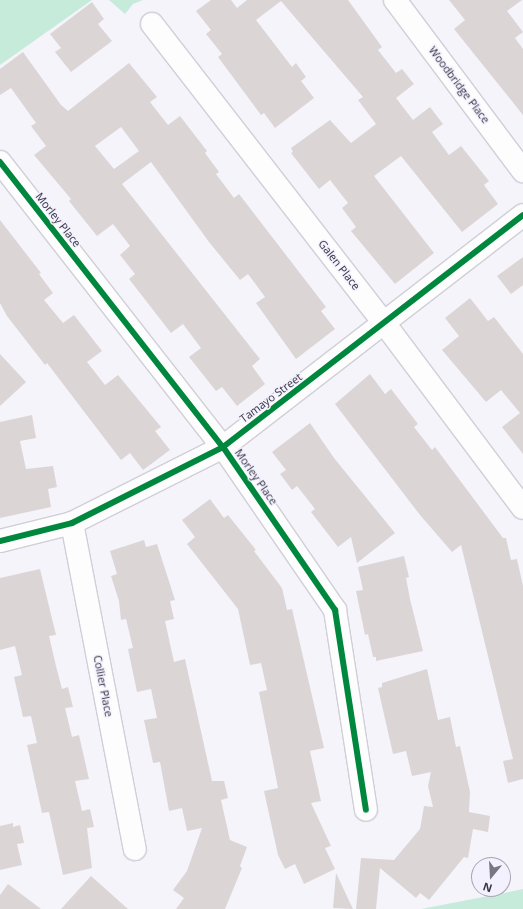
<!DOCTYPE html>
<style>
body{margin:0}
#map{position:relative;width:523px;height:909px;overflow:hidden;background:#f5f4fb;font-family:"Open Sans",sans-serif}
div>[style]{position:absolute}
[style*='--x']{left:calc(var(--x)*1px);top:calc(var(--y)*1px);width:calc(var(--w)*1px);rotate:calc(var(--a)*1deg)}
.green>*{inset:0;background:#c7ebda}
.building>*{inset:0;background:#dcd5d6}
.roads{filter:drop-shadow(1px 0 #d0cfd8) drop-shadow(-1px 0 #d0cfd8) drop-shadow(0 1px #d0cfd8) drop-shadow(0 -1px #d0cfd8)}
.minor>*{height:22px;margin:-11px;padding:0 11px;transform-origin:11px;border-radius:11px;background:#fefdfe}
.cycleway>*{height:6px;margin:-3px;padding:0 3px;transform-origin:3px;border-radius:3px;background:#00873e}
span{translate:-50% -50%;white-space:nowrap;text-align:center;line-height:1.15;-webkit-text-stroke:3px #f3f1fe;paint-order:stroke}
.street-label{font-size:11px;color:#34333f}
.north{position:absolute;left:471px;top:857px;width:40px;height:40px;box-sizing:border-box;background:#f3f1fe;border:1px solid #a7a5b2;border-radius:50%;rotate:198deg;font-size:11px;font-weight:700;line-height:16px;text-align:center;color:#34333f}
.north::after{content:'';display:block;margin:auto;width:14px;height:18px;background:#787781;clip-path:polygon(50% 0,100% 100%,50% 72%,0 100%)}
</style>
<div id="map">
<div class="green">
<i style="clip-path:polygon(0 0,92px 0,0 65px)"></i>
<i style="clip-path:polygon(109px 0,143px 0,133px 4px,125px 14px)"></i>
<i style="clip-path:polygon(523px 889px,523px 909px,421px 909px,509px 892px)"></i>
</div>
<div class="building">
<i style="clip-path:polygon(211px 0,231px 0,237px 8px,247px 0,348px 0,382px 47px,378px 50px,396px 73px,402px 69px,414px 84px,396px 98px,413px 120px,430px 107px,443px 124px,432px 132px,449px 155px,461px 146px,489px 181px,484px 185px,498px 204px,462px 232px,401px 156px,374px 176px,434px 253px,395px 284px,351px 231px,356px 227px,342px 208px,348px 203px,330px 180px,319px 189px,291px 153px,293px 152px,291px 148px,330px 120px,351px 143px,376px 124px,358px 100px,363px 97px,281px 1px,256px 20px,292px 67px,296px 63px,306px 77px,301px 81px,314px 98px,275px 128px,264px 113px,261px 115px,218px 57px,222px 54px,206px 34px,211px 30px,196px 11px)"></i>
<i style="clip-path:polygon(449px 0,522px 0,507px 11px,523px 32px,515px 38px,523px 49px,523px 115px,454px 29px,465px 20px)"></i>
<i style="clip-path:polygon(92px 2px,104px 19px,98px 24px,112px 41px,71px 72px,55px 52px,61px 48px,50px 34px)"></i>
<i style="clip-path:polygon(evenodd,23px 52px,61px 105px,68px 111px,129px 63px,157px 97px,150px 102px,168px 125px,180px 116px,207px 151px,205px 153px,219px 172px,216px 174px,234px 198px,239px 194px,326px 307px,321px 311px,335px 329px,296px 359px,256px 303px,265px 297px,248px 274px,240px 280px,209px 242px,151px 162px,122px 184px,260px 359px,252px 366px,265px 384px,237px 406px,222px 387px,216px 391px,189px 357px,201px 348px,183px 324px,171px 333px,129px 279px,135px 274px,120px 255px,130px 246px,113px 224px,97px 236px,69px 201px,71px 199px,34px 155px,46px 146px,31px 126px,36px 123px,11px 88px,0 95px,0 69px,23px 52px,121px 127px,139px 151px,114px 169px,95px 146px,121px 127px)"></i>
<i style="clip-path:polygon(0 220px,41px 273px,39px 274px,53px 293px,44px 300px,63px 323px,74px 315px,102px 351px,87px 362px,105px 385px,118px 375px,161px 427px,155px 431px,170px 450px,143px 470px,130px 453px,121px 460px,47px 363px,45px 365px,7px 316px,0 303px)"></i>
<i style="clip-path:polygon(523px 257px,523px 285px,511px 294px,497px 276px)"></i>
<i style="clip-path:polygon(470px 298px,488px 321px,494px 317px,523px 354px,523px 454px,502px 427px,520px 413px,501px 390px,486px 402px,442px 350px,459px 336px,445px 318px)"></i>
<i style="clip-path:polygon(0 354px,26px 382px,0 406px)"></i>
<i style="clip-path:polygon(370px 374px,385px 394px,391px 389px,418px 424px,414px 427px,432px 450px,435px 447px,503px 538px,506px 538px,511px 560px,517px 559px,523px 586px,523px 779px,508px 783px,503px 761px,513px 759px,461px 545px,452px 552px,420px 515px,335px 404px)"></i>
<i style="clip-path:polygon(32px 415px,36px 438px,20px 441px,26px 469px,53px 466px,57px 487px,48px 489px,51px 507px,0 518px,0 422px)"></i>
<i style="clip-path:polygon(310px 423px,334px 458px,395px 533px,357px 563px,351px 537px,338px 547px,311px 512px,315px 509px,297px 486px,292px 490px,280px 474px,286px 470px,272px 452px)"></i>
<i style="clip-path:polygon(210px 499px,224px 518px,228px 515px,256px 550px,254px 551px,282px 588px,287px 610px,292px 609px,324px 748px,310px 751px,321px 801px,311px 803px,331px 846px,325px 848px,335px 869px,304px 884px,295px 864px,285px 869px,278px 855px,264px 791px,278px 788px,259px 692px,267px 690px,261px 663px,250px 665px,238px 609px,187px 544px,195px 537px,182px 520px)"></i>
<i style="clip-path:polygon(144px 540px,146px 547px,157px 544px,175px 600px,170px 601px,174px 619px,165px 621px,174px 662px,185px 659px,212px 781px,224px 781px,228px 798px,221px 800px,230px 840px,247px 847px,240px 866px,242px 868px,225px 909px,176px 909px,184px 898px,173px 890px,187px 871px,202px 828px,187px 831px,182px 808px,169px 811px,160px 762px,153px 763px,144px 720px,157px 718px,151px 689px,137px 692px,128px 649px,133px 648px,126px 619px,121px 620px,119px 601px,111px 576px,117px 574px,110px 551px)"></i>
<i style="clip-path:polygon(404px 556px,409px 577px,406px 578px,410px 599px,423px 651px,376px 661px,376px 657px,373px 657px,368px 634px,365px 635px,356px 591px,363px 590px,358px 567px)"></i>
<i style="clip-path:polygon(40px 569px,56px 635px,49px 636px,56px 666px,62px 689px,68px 687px,73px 707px,65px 708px,72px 737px,79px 735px,89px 779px,75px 781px,82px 811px,90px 809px,94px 827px,87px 828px,92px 868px,63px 875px,49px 812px,42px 813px,27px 745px,37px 743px,31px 716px,23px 717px,14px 677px,22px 675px,15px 646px,0 650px,0 578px)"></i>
<i style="clip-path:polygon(427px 669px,438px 720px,450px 717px,456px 747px,460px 746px,470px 792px,469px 812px,490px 816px,488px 832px,473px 829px,468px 858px,464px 857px,429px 900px,420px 893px,416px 898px,380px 868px,376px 909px,356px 909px,361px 858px,394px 860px,420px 829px,424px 806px,433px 807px,428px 786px,431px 772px,412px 776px,406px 751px,393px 754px,378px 688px,382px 687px,382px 683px)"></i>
<i style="clip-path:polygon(13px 823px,13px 827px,20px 825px,24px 843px,17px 844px,22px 865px,0 870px,0 826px)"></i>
<i style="clip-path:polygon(336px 873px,353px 909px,333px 908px)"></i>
<i style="clip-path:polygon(91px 876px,128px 909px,61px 909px)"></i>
<i style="clip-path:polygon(8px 884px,41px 909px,0 909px,0 895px)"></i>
</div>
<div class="roads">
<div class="minor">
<i style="--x:395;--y:0;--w:214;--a:53.2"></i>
<i style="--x:152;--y:24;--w:378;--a:52.2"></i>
<i style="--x:384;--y:323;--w:231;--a:53.1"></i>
<i style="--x:0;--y:162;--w:362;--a:52"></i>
<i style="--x:223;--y:447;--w:198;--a:55.5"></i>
<i style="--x:335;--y:610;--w:202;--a:81.2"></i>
<i style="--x:72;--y:523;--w:332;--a:79.1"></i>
<i style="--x:0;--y:541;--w:74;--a:-14"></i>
<i style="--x:72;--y:523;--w:169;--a:-26.7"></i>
<i style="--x:223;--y:447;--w:379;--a:-37.7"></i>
</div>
</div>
<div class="cycleway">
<i style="--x:0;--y:162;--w:362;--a:52"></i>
<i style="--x:223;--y:447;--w:198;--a:55.5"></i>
<i style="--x:335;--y:610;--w:202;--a:81.2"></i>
<i style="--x:0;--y:541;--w:74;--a:-14"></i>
<i style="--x:72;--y:523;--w:169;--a:-26.7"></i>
<i style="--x:223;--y:447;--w:379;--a:-37.7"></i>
</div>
<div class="street-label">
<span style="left:459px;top:85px;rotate:53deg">Woodbridge Place</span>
<span style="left:58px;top:220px;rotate:52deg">Morley Place</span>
<span style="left:339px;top:265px;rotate:52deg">Galen Place</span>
<span style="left:271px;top:398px;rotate:-37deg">Tamayo Street</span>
<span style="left:256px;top:477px;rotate:55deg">Morley Place</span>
<span style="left:103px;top:686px;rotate:79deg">Collier Place</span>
</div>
<div class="north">N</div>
</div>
